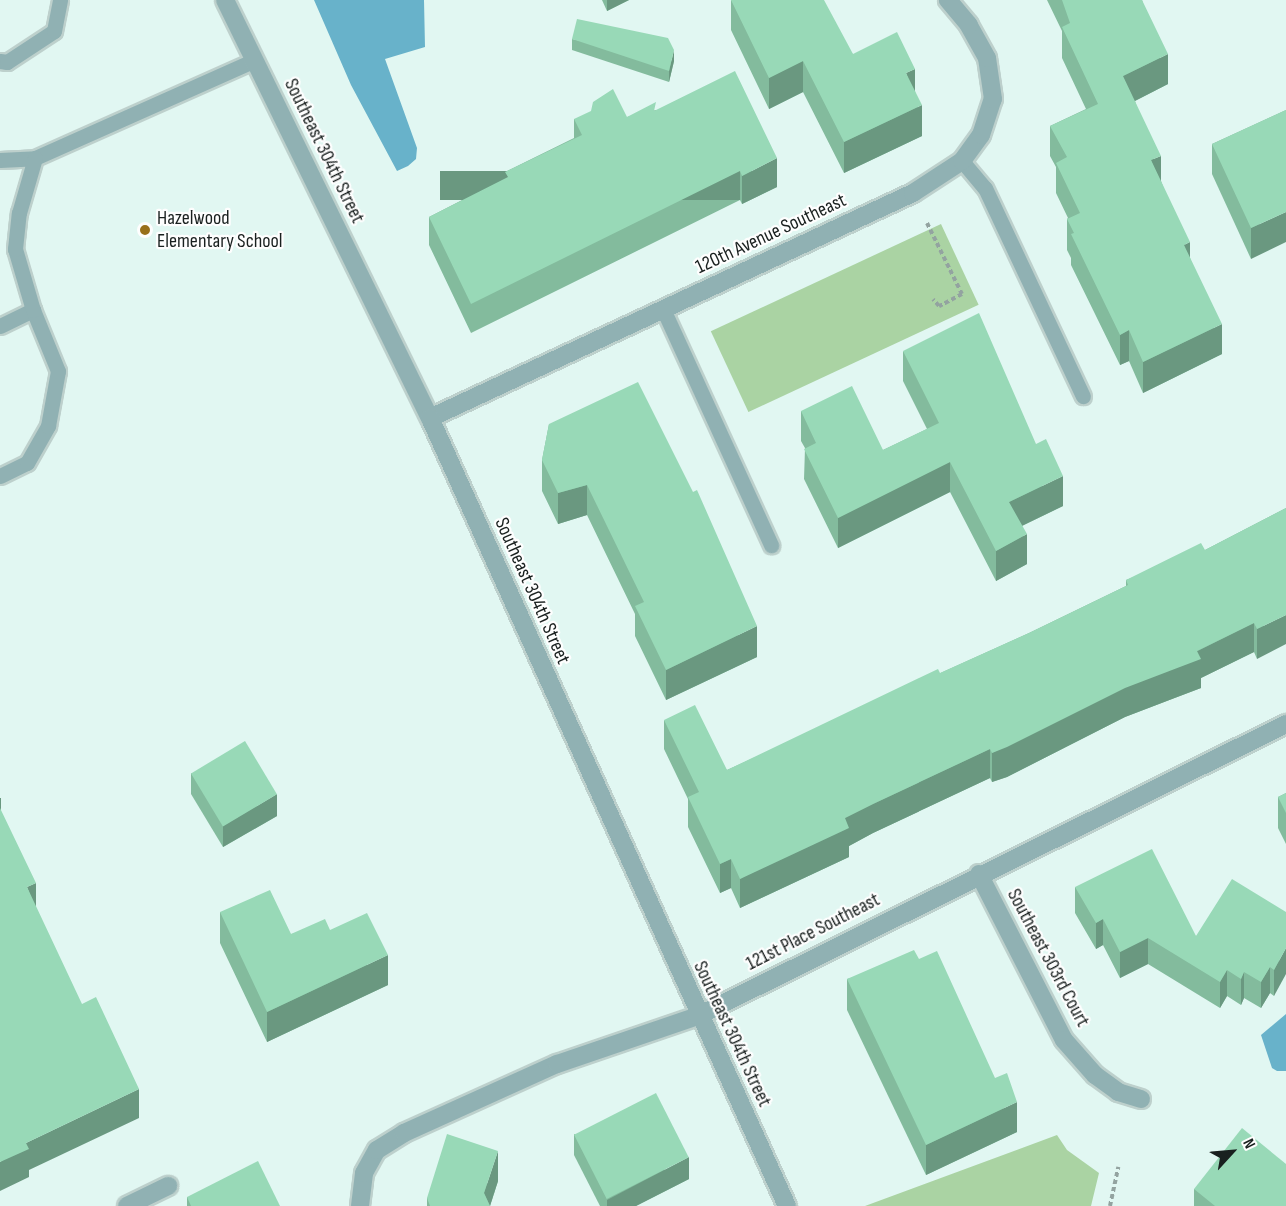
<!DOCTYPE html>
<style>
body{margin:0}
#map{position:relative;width:1286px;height:1206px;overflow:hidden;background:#e1f7f2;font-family:"Sofia Sans Condensed",sans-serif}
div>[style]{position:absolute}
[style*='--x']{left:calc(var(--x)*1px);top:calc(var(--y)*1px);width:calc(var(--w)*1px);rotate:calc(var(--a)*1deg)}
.green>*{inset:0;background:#aad3a3;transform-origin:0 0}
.water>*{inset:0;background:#68b2ca}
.path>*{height:4px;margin-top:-2px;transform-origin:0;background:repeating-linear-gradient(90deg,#93a3a0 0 4.5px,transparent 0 7.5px)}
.roads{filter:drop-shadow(2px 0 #bdd0cc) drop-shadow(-2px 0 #bdd0cc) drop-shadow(0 2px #bdd0cc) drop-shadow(0 -2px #bdd0cc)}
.service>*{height:15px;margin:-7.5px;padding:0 7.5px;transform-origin:7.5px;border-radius:7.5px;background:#90b1b3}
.minor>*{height:18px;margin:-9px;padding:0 9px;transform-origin:9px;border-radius:9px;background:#90b1b3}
.tertiary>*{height:18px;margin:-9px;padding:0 9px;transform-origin:9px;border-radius:9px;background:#90b1b3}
.wall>*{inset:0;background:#83bb9d}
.shaded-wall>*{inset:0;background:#6a9880;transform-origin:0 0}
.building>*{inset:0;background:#98d9b7;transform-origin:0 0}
.dots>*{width:16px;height:16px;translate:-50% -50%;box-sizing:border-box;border:3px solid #fefefe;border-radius:50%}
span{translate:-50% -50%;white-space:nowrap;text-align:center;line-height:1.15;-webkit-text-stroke:4.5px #fefefe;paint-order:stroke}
.street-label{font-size:20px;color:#19201f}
.poi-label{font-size:20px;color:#19201f}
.left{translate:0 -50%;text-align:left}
.north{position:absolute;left:1202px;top:1122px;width:60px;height:60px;-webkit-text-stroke:4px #fefefe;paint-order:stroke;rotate:64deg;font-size:16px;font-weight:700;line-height:24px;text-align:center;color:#19201f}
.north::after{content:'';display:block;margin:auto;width:21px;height:27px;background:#19201f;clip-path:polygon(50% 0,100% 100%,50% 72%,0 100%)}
</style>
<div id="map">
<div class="green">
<i style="left:941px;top:224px;width:89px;height:254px;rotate:65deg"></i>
<i style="clip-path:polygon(1057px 1135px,1067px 1150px,1099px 1173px,1091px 1206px,865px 1206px)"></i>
</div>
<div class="water">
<i style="clip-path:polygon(314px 0,424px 0,425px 47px,385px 59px,417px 148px,416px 159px,408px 166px,397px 171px,351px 85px)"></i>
<i style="clip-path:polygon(1286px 1014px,1286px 1071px,1277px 1071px,1272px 1068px,1261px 1035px)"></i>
</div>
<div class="path">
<i style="--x:927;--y:223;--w:79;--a:63.8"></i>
<i style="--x:962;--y:294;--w:26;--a:152"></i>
<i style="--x:939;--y:306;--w:9;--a:-131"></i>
<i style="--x:1110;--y:1206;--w:40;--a:-78"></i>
</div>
<div class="roads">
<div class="service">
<i style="--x:0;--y:61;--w:7;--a:8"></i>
<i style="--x:7;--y:62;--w:56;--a:-33.4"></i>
<i style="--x:54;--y:31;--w:32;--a:-79"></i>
<i style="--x:0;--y:160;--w:35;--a:-3"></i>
<i style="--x:35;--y:158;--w:241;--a:-24"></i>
<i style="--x:962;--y:161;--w:35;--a:50"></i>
<i style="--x:985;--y:188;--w:230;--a:64.8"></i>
<i style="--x:663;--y:309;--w:260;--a:65.4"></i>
<i style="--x:0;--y:326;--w:37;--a:-26"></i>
<i style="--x:0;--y:476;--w:30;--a:-26"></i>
<i style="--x:27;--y:463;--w:43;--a:-60.4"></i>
<i style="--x:48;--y:426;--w:56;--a:-79.7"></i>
<i style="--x:58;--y:371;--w:66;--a:-112.3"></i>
<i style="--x:33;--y:310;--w:64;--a:-106.4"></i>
<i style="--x:15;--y:249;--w:36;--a:-84"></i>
<i style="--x:19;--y:213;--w:57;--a:-73.8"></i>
</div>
<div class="minor">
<i style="--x:430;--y:418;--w:533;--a:-24.98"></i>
<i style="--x:913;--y:193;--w:59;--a:-33.1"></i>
<i style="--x:962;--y:161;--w:32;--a:-54"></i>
<i style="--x:981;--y:135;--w:38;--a:-72"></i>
<i style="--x:993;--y:99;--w:41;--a:-98.3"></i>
<i style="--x:987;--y:58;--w:38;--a:-119"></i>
<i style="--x:969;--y:25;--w:33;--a:-130"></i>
<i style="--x:979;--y:874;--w:186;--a:62.9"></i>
<i style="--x:1064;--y:1040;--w:47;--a:48.5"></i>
<i style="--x:1095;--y:1075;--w:29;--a:36"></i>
<i style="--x:1118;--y:1092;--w:24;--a:17"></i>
<i style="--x:127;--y:1206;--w:46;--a:-26"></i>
<i style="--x:360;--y:1206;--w:33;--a:-83"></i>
<i style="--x:364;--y:1173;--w:26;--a:-61"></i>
<i style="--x:377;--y:1150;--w:32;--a:-32"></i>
<i style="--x:404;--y:1133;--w:168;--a:-24.3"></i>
<i style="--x:557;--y:1064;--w:149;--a:-18.8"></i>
<i style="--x:698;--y:1016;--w:657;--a:-26.41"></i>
</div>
<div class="tertiary">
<i style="--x:225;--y:0;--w:466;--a:63.9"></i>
<i style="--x:430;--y:418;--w:865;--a:65.63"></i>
</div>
</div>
<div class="wall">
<i style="clip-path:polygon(602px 0,629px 0,607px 11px)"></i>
<i style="clip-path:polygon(731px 0,853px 54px,915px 91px,922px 136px,844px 173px,803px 92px,769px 109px,731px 30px)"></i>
<i style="clip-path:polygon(1047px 0,1142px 0,1168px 84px,1135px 101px,1161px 181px,1190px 258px,1222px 354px,1143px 393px,1129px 361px,1120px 365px,1071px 265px,1071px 258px,1067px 250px,1067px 219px,1068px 218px,1056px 193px,1056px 167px,1050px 156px,1050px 126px,1086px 109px,1062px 58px,1062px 31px)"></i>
<i style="clip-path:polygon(572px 39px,674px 61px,669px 82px,572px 50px)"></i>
<i style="clip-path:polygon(656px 110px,777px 187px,742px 204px,740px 200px,471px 333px,429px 245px,429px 217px,505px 178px,505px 172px,574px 138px,574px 119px,627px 117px)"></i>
<i style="clip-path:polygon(1286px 110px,1251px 259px,1212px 174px,1212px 144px)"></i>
<i style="clip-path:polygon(903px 351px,1063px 506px,1022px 526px,1027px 564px,996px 581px,950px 492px,838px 548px,804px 479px,805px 448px,801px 441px,801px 411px,883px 450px,927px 429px,903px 381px)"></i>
<i style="clip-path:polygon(549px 424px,757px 657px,666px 700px,635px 636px,635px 614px,587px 515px,558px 524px,542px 491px,542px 460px)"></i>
<i style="clip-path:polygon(1286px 508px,1257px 659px,1254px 652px,1201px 678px,1201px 688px,1125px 717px,1007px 777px,992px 782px,990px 778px,873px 833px,849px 846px,849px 857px,740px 908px,731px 888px,720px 893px,688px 827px,688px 799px,664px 749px,664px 720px,727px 770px,1029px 633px,1126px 586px,1126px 580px,1205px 550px)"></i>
<i style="clip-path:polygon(191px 773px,277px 816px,223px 847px,191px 794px)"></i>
<i style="clip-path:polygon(1286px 793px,1286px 844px,1278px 828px,1278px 797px)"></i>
<i style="clip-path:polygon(1075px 887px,1196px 936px,1286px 912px,1274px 996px,1270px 993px,1261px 1008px,1244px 998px,1241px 1005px,1227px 996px,1220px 1008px,1148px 964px,1120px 978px,1103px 945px,1096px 949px,1075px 913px)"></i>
<i style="clip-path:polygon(220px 912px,291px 934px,330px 930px,388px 985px,267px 1042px,220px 943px)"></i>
<i style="clip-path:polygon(919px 959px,1017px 1132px,926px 1175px,847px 1010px,847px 979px)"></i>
<i style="clip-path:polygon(574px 1134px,689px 1179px,636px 1206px,600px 1206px,574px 1155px)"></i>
<i style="clip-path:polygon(498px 1181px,490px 1206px,427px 1206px,427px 1198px)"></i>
<i style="clip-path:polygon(1194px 1189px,1286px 1206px,1194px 1206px)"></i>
<i style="clip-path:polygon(187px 1197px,280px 1206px,187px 1206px)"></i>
</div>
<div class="shaded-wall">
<i style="clip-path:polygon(607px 0,629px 0,607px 11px)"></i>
<i style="clip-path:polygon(674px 50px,674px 61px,669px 82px,669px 71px)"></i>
<i style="clip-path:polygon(1168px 54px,1168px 84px,1123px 107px,1123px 76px)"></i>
<i style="clip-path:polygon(803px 61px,803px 92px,769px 109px,769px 78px)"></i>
<i style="clip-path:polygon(915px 69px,915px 99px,906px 73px)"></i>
<i style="clip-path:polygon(922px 105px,922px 136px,844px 173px,844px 142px)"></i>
<i style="clip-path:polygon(1161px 156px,1161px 186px,1151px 160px)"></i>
<i style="clip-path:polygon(777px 158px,777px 187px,742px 204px,742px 176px)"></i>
<i style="left:740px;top:171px;width:29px;height:300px;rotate:90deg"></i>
<i style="clip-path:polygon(1286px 212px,1286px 242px,1251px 259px,1251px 228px)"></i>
<i style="clip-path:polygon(1190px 242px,1190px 272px,1184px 245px)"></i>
<i style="clip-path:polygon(1222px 324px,1222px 354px,1143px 393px,1143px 362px)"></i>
<i style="clip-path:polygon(1129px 330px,1129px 361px,1120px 365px,1120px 335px)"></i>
<i style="clip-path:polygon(950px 462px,950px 492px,838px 548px,838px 518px)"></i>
<i style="clip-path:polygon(1063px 476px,1063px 506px,1009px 532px,1009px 502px)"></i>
<i style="clip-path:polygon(587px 485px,587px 515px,558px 524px,558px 493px)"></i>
<i style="clip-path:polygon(1027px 534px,1027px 564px,996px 581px,996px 551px)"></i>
<i style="clip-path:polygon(1286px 615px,1286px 644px,1257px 659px,1257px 629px)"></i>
<i style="clip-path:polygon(1254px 623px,1254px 652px,1201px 678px,1201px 688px,1125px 717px,1007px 777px,992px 782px,992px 753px)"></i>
<i style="clip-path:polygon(757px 626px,757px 657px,666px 700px,666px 670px)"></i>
<i style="clip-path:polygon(990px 749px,990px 778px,873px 833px,849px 846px,849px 857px,740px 908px,740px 879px,845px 818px,873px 804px)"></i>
<i style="clip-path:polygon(277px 794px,277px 816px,223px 847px,223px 826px)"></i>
<i style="left:0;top:798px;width:1px;height:29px"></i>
<i style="clip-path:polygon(731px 859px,731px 888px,720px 893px,720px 864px)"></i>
<i style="clip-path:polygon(36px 883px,36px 911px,27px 887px)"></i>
<i style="clip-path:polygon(1103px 919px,1103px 945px,1096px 949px,1096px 923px)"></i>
<i style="clip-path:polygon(1148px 938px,1148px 964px,1120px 978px,1120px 952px)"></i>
<i style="clip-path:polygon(1286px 948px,1286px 974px,1274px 996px,1274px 970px)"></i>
<i style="clip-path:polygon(388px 955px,388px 985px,267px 1042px,267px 1012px)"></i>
<i style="clip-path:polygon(1270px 967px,1270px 993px,1261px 1008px,1261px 982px)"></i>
<i style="clip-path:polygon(1227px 970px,1227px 996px,1220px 1008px,1220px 982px)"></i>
<i style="clip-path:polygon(1244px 972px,1244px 998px,1241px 1005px,1241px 979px)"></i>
<i style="clip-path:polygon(139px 1089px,139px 1118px,29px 1170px,29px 1177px,0 1191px,0 1162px,26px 1143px)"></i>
<i style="clip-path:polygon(1017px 1102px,1017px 1132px,926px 1175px,926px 1145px)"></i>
<i style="clip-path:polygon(498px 1151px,498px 1181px,490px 1206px,484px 1193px)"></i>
<i style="clip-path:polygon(689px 1157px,689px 1179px,636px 1206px,607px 1206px,607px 1200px)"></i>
</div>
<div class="building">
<i style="clip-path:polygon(731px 0,824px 0,853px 54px,897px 32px,915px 69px,906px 73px,922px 105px,844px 142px,803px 61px,769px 78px)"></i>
<i style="clip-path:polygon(1062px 0,1142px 0,1168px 54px,1123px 76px,1161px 156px,1151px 160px,1190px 242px,1184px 245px,1222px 324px,1143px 362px,1129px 330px,1120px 335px,1071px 234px,1074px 233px,1067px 219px,1080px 213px,1056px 163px,1067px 157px,1050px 126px,1098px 104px,1062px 27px,1070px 23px)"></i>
<i style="clip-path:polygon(577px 19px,668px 38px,674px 50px,669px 71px,572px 39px)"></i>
<i style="clip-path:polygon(735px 71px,777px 158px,742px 176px,740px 171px,471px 304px,429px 217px,508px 177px,505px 172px,582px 135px,574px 119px,591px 111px,593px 102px,613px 89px,627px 117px,656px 102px,654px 111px)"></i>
<i style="clip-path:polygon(1286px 110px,1286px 212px,1251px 228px,1212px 144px)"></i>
<i style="clip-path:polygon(979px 313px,1036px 444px,1046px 439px,1063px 476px,1009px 502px,1027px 534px,996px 551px,950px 462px,838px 518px,804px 449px,816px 443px,801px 411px,852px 386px,883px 450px,939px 423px,903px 351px)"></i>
<i style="clip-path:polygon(638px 382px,693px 492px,697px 490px,757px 626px,666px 670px,635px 606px,644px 602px,587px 485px,558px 493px,542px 460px,549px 424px)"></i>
<i style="clip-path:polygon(1286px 508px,1286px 615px,1257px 629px,1254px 623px,1197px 651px,1201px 659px,1125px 688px,1007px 747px,992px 753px,990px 749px,873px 804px,845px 818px,849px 828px,740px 879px,731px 859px,720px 864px,688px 797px,699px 792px,664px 720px,695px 705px,727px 770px,938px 669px,940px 673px,1029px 633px,1128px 585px,1126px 580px,1201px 543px,1205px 550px)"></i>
<i style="left:245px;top:741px;width:62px;height:63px;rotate:59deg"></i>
<i style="clip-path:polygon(1286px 793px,1286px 813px,1278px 797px)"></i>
<i style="clip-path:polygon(0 808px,36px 883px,27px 887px,82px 1004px,96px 997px,139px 1089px,26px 1143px,29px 1149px,0 1162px)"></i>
<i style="clip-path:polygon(1152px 849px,1196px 936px,1232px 879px,1286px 912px,1286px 948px,1274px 970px,1270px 967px,1261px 982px,1244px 972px,1241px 979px,1227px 970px,1220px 982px,1148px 938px,1120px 952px,1103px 919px,1096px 923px,1075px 887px)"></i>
<i style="clip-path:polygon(270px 890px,291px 934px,325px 919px,330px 930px,367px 913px,388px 955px,267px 1012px,220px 912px)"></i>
<i style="clip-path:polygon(914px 950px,919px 959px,937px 951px,995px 1078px,1007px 1073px,1017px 1102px,926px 1145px,847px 979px)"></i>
<i style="left:656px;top:1093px;width:72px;height:92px;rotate:63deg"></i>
<i style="clip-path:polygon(1242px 1128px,1286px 1164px,1286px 1206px,1215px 1206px,1194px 1189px)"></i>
<i style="clip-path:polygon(447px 1134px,498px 1151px,484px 1193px,490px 1206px,430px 1206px,427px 1198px)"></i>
<i style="clip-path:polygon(258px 1161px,280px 1206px,191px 1206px,187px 1197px)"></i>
</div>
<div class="dots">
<i style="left:145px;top:230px;background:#98701b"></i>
</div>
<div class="street-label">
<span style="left:324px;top:151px;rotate:64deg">Southeast 304th Street</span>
<span style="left:771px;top:234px;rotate:-25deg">120th Avenue Southeast</span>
<span style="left:532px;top:591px;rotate:66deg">Southeast 304th Street</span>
<span style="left:813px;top:932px;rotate:-27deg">121st Place Southeast</span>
<span style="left:1048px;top:958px;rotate:62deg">Southeast 303rd Court</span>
<span style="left:732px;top:1034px;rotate:65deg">Southeast 304th Street</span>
</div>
<div class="poi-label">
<span class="left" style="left:157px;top:230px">Hazelwood<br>Elementary School</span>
</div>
<div class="north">N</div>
</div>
